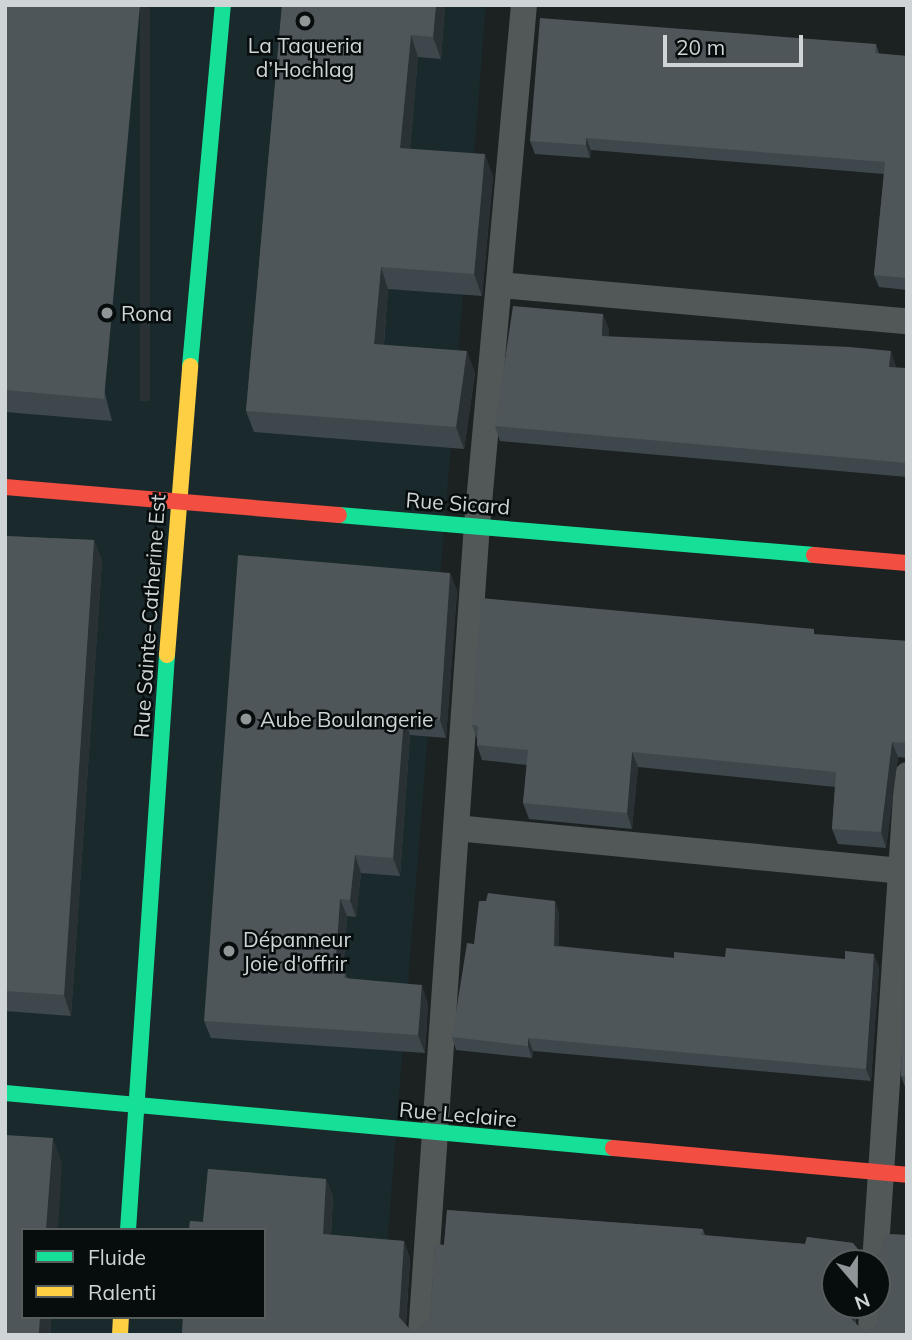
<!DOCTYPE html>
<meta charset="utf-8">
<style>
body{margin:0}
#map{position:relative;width:912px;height:1340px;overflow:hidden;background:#1c2122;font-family:Mulish,sans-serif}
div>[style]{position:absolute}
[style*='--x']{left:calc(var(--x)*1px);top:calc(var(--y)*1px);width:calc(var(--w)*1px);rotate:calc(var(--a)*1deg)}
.built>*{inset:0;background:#19292c}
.lane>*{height:26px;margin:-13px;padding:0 13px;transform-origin:13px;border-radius:13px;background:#525757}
.fast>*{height:16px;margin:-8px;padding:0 8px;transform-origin:8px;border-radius:8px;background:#16e098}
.slow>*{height:16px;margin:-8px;padding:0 8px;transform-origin:8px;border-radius:8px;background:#ffcf43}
.jam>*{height:16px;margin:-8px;padding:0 8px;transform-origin:8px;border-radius:8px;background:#f24e42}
.wall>*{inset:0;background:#3e474b}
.shaded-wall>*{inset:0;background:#2a3135;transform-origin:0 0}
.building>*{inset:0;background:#4e565a}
.dots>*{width:19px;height:19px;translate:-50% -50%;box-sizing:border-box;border:4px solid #070c0c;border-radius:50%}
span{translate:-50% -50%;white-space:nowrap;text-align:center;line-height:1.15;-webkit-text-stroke:5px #070c0c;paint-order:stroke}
.poi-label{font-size:21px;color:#cfd5d6}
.left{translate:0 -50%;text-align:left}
.street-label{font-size:21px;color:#cfd5d6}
.frame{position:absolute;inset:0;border:7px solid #cfd5d6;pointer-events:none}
.legend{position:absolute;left:21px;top:1228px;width:245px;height:91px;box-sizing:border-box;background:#070c0c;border:2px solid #575c5d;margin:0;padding:9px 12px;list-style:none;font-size:21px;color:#cfd5d6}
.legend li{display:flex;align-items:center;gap:14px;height:35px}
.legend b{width:35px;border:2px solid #575c5d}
.north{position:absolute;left:821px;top:1249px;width:70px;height:70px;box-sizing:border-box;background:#070c0c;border:2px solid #575c5d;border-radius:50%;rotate:160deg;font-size:19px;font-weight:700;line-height:28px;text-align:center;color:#cfd5d6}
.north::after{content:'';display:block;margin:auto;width:24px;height:32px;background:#909697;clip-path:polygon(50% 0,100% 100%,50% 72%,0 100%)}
.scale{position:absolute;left:663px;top:35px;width:140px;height:32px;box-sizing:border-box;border:4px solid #cfd5d6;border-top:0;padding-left:9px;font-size:21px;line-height:24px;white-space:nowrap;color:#cfd5d6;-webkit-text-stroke:5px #070c0c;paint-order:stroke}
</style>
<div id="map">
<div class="built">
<i style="clip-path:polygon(evenodd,5px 5px,486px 5px,380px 1335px,5px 1335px,5px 5px,23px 1230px,264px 1230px,264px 1317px,23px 1317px,23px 1230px)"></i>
</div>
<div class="lane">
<i style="--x:500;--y:285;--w:409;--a:5.1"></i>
<i style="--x:456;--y:828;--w:447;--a:5.5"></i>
<i style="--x:875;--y:1263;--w:489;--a:-86.2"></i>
<i style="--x:421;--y:1335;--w:812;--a:-86.05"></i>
<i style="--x:477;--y:525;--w:522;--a:-84.84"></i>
<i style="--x:871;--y:1335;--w:30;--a:-88"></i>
</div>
<div class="fast">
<i style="--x:190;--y:366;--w:363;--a:-84.8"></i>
<i style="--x:339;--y:515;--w:477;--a:4.8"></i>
<i style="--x:5;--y:1093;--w:610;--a:5.17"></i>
<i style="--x:128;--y:1230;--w:576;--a:-86.12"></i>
</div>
<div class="slow">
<i style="--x:167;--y:655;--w:290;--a:-85.4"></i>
<i style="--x:120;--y:1335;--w:18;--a:-87"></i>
</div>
<div class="jam">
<i style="--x:5;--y:487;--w:335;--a:4.8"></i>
<i style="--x:814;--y:555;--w:93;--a:4.9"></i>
<i style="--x:613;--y:1148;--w:295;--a:5.2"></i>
</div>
<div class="wall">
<i style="clip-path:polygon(5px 5px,112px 421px,5px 412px)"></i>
<i style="clip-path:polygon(282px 5px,445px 5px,441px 59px,418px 57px,410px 149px,493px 176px,482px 296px,388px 289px,384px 345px,475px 373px,464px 449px,254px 432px,246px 411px)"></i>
<i style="clip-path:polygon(876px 44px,879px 54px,907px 56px,907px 290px,879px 287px,874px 275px,884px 174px,591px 150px,590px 158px,535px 154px,530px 141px)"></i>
<i style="clip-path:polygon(609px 329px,608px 337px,896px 366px,896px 368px,907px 368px,907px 477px,500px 441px,495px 426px)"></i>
<i style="clip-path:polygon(5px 536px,94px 540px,102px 561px,71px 1016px,5px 1011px)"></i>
<i style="clip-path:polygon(450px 573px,457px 591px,446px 738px,410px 735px,400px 876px,361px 873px,356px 917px,347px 916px,343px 972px,345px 972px,347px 978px,428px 1003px,425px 1053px,211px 1038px,204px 1021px)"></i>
<i style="clip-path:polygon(816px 635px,907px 641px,907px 758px,898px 757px,886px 848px,838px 844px,832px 829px,835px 787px,638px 767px,632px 829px,529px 819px,523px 803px,527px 765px,482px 760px,477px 745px,477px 739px,472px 725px)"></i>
<i style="clip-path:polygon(555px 901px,559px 914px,559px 946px,674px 958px,725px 957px,879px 967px,871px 1081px,533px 1051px,532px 1058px,456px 1050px,452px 1037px,474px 944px)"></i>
<i style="clip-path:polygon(907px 938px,907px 1092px,901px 1076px)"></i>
<i style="clip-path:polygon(evenodd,208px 1169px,326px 1179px,333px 1197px,331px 1235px,404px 1241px,410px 1259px,406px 1325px,413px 1333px,430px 1319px,435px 1244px,444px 1245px,447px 1210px,703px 1229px,705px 1235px,805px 1244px,807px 1237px,853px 1243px,867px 1261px,881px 1254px,886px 1234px,907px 1235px,907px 1335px,182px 1335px,183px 1317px,264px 1317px,264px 1230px,189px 1230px,190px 1221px,203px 1222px,208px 1169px,835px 1263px,877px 1263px,877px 1292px,881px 1292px,878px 1325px,865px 1333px,856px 1324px,856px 1305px,835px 1305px,835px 1263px)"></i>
</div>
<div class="shaded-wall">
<i style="left:140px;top:5px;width:10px;height:396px"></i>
<i style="clip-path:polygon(436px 5px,445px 5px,441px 59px,433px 37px)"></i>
<i style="clip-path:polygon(411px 35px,418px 57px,408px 170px,400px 148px)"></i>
<i style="clip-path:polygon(586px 138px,591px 150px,590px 158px,586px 145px)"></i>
<i style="clip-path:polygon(485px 154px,493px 176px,482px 296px,474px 274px)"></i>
<i style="clip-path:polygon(381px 267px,388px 289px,382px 366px,374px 344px)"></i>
<i style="clip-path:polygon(603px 314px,609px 329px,607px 351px,602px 336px)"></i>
<i style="clip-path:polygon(467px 351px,475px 373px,464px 449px,456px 427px)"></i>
<i style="clip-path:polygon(891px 351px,896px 366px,894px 382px,889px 367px)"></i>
<i style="clip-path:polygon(94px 540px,102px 561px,71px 1016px,64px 995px)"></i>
<i style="clip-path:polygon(450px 573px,457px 591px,446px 738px,440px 720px)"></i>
<i style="clip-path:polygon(404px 717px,410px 735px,400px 876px,393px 858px)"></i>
<i style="clip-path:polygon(892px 742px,898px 757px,886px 848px,881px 832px)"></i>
<i style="clip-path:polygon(632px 752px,638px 767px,632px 829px,627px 813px)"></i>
<i style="clip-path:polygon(355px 855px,361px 873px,356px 917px,350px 900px)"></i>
<i style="clip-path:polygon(340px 899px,347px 916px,341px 989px,335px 971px)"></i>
<i style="clip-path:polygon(555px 901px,559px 914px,559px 958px,554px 946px)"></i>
<i style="clip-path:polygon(874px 954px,879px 967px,871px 1081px,866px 1069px)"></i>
<i style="clip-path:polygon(422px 985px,428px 1003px,425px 1053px,418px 1035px)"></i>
<i style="clip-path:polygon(528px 1038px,533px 1051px,532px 1058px,528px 1046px)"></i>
<i style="clip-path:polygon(53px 1138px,62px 1163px,58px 1230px,46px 1230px)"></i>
<i style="clip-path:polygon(326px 1179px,333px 1197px,330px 1252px,323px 1234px)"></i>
<i style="clip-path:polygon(404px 1241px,410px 1259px,405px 1335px,399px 1317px)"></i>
<i style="clip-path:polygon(849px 1305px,856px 1305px,855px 1334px,849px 1316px)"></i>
<i style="left:40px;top:1317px;width:11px;height:18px"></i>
</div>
<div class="building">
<i style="clip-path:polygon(5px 5px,140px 5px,104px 399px,5px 390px)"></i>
<i style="clip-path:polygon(282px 5px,436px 5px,433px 37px,411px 35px,400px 148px,485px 154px,474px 274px,381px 267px,374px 344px,467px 351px,456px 427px,246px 411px)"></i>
<i style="clip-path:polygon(540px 18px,876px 44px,875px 53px,907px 56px,907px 278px,874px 275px,885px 162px,586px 138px,586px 145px,530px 141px)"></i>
<i style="clip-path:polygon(513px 306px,603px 314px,602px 336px,850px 347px,891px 351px,889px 367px,907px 368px,907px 463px,495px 426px)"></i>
<i style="clip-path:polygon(5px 536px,94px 540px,64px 995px,5px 991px)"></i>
<i style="clip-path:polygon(238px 555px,450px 573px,440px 720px,404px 717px,393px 858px,355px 855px,350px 900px,340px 899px,335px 971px,345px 972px,344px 978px,422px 985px,418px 1035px,204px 1021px)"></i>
<i style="clip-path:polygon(481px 598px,814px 629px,814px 634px,907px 641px,907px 743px,892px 742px,881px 832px,832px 829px,836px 772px,632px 752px,627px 813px,523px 803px,528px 750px,477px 745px,478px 726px,472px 725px)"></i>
<i style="clip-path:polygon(488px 893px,555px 901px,554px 946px,674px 958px,674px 952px,725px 957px,726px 948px,845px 959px,845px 951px,874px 954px,866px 1069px,528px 1038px,528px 1046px,452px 1037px,467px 943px,474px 944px,479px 901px,486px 901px)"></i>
<i style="clip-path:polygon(907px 938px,907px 1077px,901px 1076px,904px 955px)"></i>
<i style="clip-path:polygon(5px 1135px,53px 1138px,46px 1230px,23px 1230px,23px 1317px,40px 1317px,39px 1335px,5px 1335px)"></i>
<i style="clip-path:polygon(evenodd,208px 1169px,326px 1179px,323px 1234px,404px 1241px,399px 1317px,413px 1333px,430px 1319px,435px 1244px,444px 1245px,447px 1210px,703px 1229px,701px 1235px,805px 1244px,807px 1237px,853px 1243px,867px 1261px,881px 1254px,886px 1234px,907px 1235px,907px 1335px,416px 1335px,393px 1333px,393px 1335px,182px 1335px,183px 1317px,264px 1317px,264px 1230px,189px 1230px,190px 1221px,203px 1222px,208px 1169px,835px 1263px,877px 1263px,877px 1279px,881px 1287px,878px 1325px,865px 1333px,849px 1316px,849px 1305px,835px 1305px,835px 1263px)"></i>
</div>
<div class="dots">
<i style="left:305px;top:21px;background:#909697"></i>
<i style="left:107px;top:313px;background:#909697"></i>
<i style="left:246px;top:719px;background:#909697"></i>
<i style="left:229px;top:951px;background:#909697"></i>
</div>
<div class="poi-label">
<span style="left:305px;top:57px">La Taqueria<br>d’Hochlag</span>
<span class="left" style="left:121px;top:313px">Rona</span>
<span class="left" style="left:260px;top:719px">Aube Boulangerie</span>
<span class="left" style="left:243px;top:951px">Dépanneur<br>Joie d'offrir</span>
</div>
<div class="street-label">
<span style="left:458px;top:503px;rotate:4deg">Rue Sicard</span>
<span style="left:149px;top:616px;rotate:-86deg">Rue Sainte-Catherine Est</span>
<span style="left:458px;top:1114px;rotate:5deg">Rue Leclaire</span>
</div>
<div class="frame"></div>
<ul class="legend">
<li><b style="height:9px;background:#16e098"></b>Fluide</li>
<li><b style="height:9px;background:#ffcf43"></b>Ralenti</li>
</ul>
<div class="north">N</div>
<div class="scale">20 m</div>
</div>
